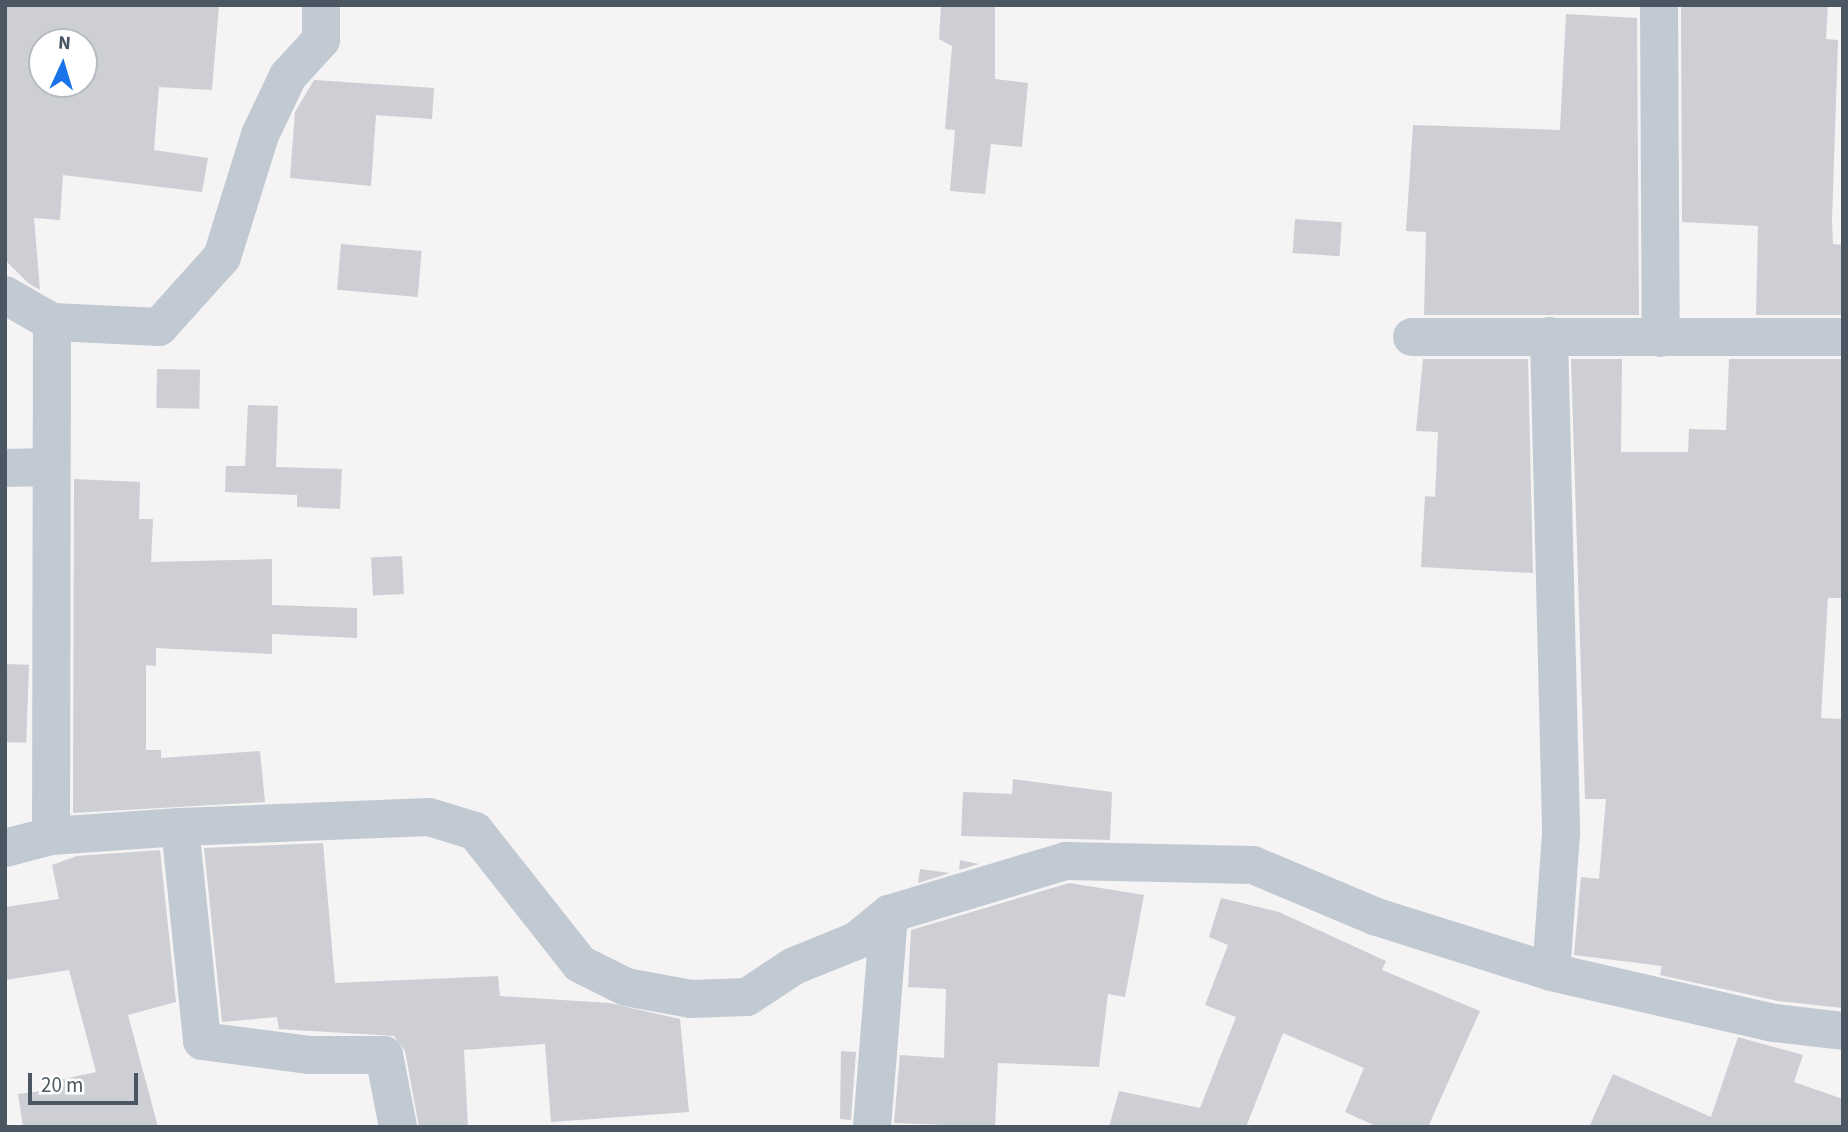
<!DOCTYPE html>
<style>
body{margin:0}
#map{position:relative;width:1848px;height:1132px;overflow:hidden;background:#f5f3f3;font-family:"Source Sans 3",sans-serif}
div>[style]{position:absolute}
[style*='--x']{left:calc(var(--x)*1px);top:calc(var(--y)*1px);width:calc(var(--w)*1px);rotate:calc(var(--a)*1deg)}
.building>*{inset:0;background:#cdcfd5;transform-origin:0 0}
.minor>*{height:38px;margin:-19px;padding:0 19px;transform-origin:19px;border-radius:19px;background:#c1cad2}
span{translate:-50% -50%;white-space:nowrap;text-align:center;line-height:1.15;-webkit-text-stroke:7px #fff;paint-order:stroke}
.frame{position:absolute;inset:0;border:7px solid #4a5661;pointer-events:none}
.north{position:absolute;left:28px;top:28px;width:70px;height:70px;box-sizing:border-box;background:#fff;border:2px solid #b7bbc0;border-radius:50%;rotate:4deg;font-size:19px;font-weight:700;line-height:28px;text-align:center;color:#4a5661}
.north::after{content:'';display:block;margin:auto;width:24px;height:32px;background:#1a73e8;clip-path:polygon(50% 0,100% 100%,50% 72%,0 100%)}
.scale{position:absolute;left:28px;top:1073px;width:110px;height:32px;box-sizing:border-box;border:4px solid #4a5661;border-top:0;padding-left:9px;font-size:21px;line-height:24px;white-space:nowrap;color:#4a5661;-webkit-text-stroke:5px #fff;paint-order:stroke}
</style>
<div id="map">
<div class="building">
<i style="clip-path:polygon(evenodd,219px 5px,212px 90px,159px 87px,154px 150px,208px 158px,202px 192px,63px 175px,60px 220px,34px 218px,40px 290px,28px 283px,5px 260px,6px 6px,219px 5px,42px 42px,84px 42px,84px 84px,42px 84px,42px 42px)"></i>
<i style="clip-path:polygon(941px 5px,995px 5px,995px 79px,1028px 83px,1022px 147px,991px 144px,985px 194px,950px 191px,955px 130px,945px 129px,952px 46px,939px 39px)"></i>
<i style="clip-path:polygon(1681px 5px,1828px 5px,1826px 39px,1838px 40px,1832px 221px,1833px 244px,1843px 245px,1843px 315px,1756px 315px,1758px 226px,1682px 222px)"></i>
<i style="clip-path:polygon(1566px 14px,1637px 18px,1639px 315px,1424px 315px,1426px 232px,1406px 231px,1413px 125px,1560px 130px)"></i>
<i style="clip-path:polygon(314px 80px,434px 88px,432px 119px,376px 115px,371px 186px,290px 178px,295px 112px)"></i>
<i style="left:1295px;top:219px;width:47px;height:34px;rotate:4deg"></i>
<i style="left:341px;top:244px;width:81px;height:46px;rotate:5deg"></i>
<i style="clip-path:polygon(1423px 359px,1528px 359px,1533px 573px,1421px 567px,1425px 496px,1435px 497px,1438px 432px,1416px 431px)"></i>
<i style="clip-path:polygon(1571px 359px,1622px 359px,1621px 452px,1688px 452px,1689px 429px,1726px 430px,1729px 359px,1843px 359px,1843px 598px,1828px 598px,1821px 718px,1843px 719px,1843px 1008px,1778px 1001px,1660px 975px,1662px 966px,1574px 955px,1581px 877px,1599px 879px,1606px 799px,1585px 799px)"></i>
<i style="left:157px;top:369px;width:43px;height:39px;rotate:1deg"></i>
<i style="clip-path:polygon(248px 405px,278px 406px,276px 467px,342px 469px,340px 509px,297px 507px,297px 495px,225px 492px,226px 466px,245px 466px)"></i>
<i style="clip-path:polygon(74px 479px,140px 482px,139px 519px,153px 519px,151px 562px,272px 559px,272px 605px,357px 608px,357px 638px,272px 634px,272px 654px,156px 648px,156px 666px,146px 665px,146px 750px,161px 750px,161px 758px,260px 751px,265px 802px,73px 813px)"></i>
<i style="left:402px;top:556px;width:38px;height:31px;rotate:87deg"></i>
<i style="left:5px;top:664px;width:24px;height:78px;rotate:2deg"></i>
<i style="clip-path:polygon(1013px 779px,1112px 792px,1110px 840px,961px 836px,963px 792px,1012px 794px)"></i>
<i style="clip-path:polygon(323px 843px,335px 983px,498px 976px,500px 996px,609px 1003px,680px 1019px,689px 1112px,551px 1122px,545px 1044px,464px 1050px,468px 1127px,419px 1127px,405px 1051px,394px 1036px,279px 1029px,277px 1017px,222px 1022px,204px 848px)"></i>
<i style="clip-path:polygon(160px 850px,176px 1002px,128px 1015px,158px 1127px,23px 1127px,18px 1094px,57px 1089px,55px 1081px,96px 1072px,69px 970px,5px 980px,5px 907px,59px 899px,52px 865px,77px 856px)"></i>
<i style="clip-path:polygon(960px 860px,979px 864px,959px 870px)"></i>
<i style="clip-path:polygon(920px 869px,950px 873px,918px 883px)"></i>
<i style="clip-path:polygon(1069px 883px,1144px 895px,1125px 997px,1108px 994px,1099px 1067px,998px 1063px,995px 1127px,894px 1123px,900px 1055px,944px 1058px,946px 989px,908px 987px,911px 930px)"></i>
<i style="clip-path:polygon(1221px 898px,1279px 912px,1386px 961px,1382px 970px,1480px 1011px,1428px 1127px,1378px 1127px,1345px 1112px,1364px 1068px,1283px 1033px,1246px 1127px,1109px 1127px,1119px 1091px,1200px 1108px,1236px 1017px,1205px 1005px,1228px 945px,1209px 937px)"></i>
<i style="clip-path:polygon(1738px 1037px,1803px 1055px,1794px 1082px,1843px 1099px,1843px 1127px,1589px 1127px,1613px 1074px,1711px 1117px)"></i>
<i style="clip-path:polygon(841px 1051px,856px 1052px,851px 1120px,840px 1119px)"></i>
</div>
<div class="minor">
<i style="--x:321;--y:5;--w:35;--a:90"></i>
<i style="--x:321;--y:40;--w:49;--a:132.5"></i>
<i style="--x:288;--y:76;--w:65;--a:115.4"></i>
<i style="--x:260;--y:135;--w:128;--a:107.3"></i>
<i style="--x:222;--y:257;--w:94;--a:132"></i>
<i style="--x:159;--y:327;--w:107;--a:-177.3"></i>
<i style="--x:52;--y:322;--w:514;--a:90.11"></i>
<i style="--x:51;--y:836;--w:129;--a:-4"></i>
<i style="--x:180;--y:827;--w:215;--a:84.1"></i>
<i style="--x:202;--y:1041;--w:109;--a:7.4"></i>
<i style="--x:310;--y:1055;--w:74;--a:0"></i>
<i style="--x:384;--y:1055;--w:73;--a:79"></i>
<i style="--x:1659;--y:5;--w:333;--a:89.7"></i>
<i style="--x:5;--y:295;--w:54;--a:29.9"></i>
<i style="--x:1549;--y:336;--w:498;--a:88.6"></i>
<i style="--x:1561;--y:834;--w:138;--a:94.1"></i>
<i style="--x:1412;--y:337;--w:431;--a:0"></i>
<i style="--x:5;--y:468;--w:42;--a:-1.4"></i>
<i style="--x:180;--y:827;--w:249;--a:-2.3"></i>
<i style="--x:429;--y:817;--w:48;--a:16.9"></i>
<i style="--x:475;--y:831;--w:169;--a:51.7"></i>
<i style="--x:580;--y:964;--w:51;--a:26.6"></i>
<i style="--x:626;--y:987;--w:66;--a:10.5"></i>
<i style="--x:691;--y:999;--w:56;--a:-2"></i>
<i style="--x:747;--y:997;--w:56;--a:-33.4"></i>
<i style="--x:794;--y:966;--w:67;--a:-22"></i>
<i style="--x:856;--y:941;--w:43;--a:-39.3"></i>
<i style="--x:5;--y:848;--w:48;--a:-14.6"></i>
<i style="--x:872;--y:1127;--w:214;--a:-85.4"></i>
<i style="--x:889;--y:914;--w:185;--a:-16.7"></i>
<i style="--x:1066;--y:861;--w:187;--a:1.2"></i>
<i style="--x:1253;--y:865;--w:134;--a:22.8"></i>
<i style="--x:1377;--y:917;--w:182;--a:17.5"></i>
<i style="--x:1551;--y:972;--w:229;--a:12.9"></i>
<i style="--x:1774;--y:1023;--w:69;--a:6.6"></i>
</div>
<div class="frame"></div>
<div class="north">N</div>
<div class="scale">20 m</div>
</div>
